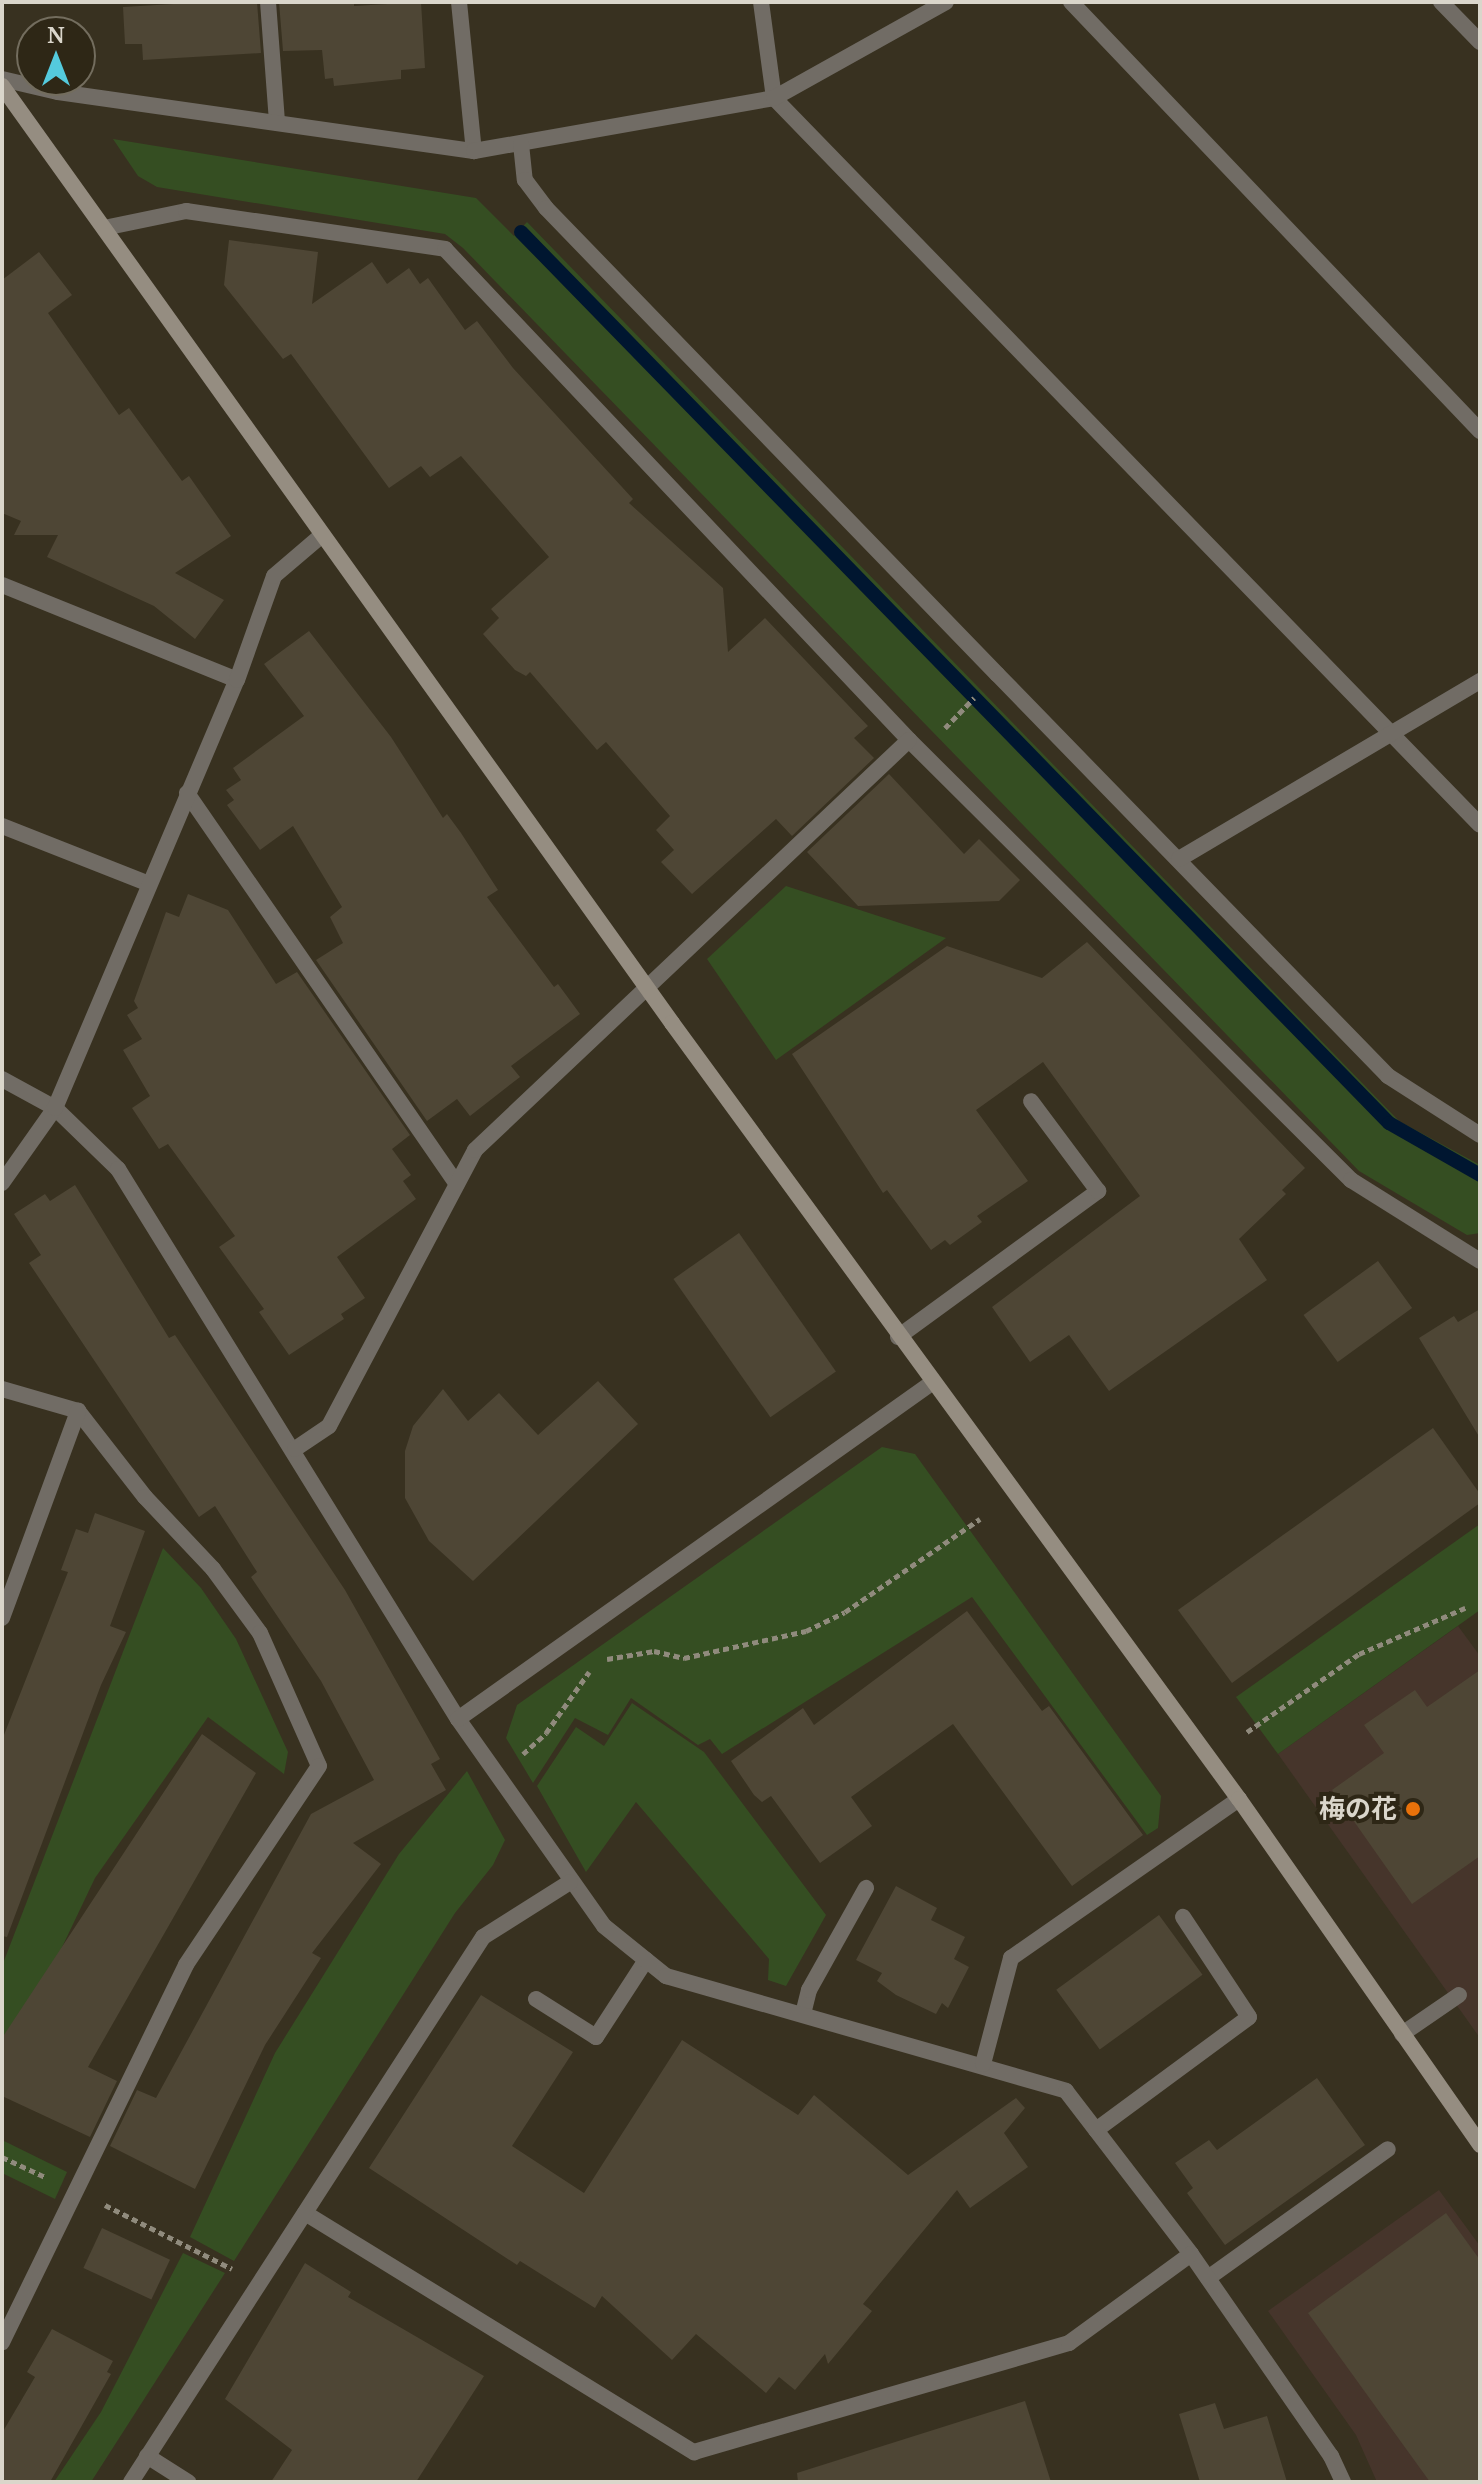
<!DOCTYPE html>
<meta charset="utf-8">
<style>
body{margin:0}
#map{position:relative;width:1482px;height:2484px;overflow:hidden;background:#383120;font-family:"Noto Serif","Noto Sans JP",serif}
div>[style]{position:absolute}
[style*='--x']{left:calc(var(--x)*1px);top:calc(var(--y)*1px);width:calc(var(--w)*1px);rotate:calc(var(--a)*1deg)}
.commercial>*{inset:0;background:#46352b}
.green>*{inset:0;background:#354e22}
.stream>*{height:14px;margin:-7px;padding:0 7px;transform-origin:7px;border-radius:7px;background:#001630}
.building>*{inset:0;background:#4e4635;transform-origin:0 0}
.path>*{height:5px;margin-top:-2.5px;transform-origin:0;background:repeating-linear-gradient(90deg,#908b7d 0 6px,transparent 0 10px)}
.lane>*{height:16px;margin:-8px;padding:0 8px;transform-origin:8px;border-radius:8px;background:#716c65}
.street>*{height:16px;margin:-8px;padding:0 8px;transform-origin:8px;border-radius:8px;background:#716c65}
.secondary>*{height:16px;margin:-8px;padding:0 8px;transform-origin:8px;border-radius:8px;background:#958d81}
.dots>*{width:22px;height:22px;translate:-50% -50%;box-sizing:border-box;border:4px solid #2e2716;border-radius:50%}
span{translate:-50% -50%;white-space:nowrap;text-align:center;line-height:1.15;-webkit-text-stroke:8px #2e2716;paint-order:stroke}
.poi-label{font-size:26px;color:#dad6cb;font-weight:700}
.right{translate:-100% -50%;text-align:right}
.frame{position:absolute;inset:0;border:4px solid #dad6cb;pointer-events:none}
.north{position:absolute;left:16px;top:16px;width:80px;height:80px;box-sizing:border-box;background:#2e2716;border:2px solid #736d5e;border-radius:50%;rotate:0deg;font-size:22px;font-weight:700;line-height:32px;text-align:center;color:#dad6cb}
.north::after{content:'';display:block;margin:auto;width:28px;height:36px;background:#54cadd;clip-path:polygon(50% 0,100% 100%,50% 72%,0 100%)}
</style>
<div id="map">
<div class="commercial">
<i style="clip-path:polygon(1458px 1626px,1480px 1656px,1480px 2038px,1278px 1754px)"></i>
<i style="clip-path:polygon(1439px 2190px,1480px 2246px,1480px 2482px,1377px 2482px,1356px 2435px,1268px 2311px)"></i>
</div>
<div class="green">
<i style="clip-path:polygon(113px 139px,476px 198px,514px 236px,527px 222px,1399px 1121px,1480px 1165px,1480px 1233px,1467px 1235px,1359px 1171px,463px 248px,445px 234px,157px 187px,138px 176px)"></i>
<i style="clip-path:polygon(786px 886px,946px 938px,776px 1060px,707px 959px)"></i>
<i style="clip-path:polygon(882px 1447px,915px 1454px,1161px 1796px,1158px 1828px,1147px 1835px,972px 1597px,722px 1754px,710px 1739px,698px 1745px,631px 1698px,608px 1735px,575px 1718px,533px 1783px,506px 1738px,517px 1705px)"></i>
<i style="clip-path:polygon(1480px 1524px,1480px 1610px,1278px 1754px,1236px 1697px)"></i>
<i style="clip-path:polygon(163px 1548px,201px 1588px,236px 1639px,288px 1752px,284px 1774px,208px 1717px,95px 1878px,2px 2073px,2px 1966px)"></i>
<i style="clip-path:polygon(632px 1703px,704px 1752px,826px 1915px,786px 1986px,768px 1980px,769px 1959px,636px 1802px,586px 1872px,537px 1786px,576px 1727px,604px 1746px)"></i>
<i style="clip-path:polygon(467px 1771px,505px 1840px,493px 1865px,455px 1913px,234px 2261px,190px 2237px,275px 2053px,399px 1854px)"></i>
<i style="clip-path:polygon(2px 2140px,67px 2172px,55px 2199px,2px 2173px)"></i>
<i style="clip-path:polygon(183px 2253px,225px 2273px,91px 2482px,54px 2482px,101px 2412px)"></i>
</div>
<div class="stream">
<i style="--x:521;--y:232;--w:1244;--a:45.75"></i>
<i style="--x:1389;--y:1123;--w:105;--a:29.7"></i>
</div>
<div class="building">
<i style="clip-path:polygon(207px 2px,257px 2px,261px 53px,143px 60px,142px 44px,125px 44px,123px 7px)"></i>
<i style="clip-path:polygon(279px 2px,354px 2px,354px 6px,421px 2px,425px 68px,401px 70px,401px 79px,334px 86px,333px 78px,325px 79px,322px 50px,283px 51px)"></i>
<i style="clip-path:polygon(229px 240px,318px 252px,312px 304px,372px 262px,387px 284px,409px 268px,420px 284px,428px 278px,465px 330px,477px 321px,513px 368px,633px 499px,629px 503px,723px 588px,728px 652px,765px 618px,868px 726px,854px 738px,874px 758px,792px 836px,776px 819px,692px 894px,661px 862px,674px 850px,656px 830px,670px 816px,606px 742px,597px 750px,530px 672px,526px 676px,515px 670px,483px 634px,499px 618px,491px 609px,549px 557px,461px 456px,430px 477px,421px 466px,389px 488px,291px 354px,283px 359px,224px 285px)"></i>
<i style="clip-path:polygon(39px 252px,72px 295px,48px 313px,119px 415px,129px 408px,182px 481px,189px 476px,231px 536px,175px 573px,224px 600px,195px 639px,154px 606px,47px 557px,58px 535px,14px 535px,21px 521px,2px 513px,2px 280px)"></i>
<i style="clip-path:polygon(309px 631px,391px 737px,443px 818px,447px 814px,461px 833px,498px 890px,487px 897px,554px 987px,558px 984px,580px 1014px,511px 1066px,520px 1077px,470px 1116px,457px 1099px,427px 1121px,316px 960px,343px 943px,330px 917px,342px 907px,293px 826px,260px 850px,227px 805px,234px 800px,226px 790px,241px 780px,233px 768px,304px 716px,264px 664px)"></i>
<i style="clip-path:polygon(889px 774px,964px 854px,979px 839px,1020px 880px,999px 901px,858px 906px,807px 852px)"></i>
<i style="clip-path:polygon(188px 894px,228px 910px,276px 984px,297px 972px,410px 1135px,392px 1149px,411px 1175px,403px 1181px,416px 1199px,337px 1257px,365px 1298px,341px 1314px,344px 1319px,289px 1355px,259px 1312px,264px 1309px,219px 1247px,235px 1236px,168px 1144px,159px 1149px,132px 1108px,150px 1096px,123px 1050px,142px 1039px,127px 1015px,138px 1008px,134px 1001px,166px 912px,179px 917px)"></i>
<i style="clip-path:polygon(1087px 942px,1305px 1168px,1282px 1190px,1286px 1194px,1239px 1239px,1267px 1280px,1109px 1391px,1069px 1335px,1030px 1362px,992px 1307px,1140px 1196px,1043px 1062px,976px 1110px,1028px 1181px,977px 1216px,982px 1222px,950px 1245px,945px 1240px,931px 1250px,887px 1190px,883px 1193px,792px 1054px,947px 946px,1042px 978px)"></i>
<i style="clip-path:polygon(75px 1185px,169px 1338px,175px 1335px,345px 1590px,440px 1759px,431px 1764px,446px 1790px,353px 1843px,381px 1864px,312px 1953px,321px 1958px,265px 2045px,195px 2189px,110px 2146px,137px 2090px,156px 2098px,311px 1814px,374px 1780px,321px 1681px,251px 1577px,257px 1572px,215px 1506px,199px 1517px,29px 1263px,41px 1255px,14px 1214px,45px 1194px,50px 1201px)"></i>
<i style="left:739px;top:1233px;width:169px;height:80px;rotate:55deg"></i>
<i style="left:1378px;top:1261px;width:58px;height:92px;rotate:54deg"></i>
<i style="clip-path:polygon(1480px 1309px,1480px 1438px,1419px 1338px,1454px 1316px,1458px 1322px)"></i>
<i style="clip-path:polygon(598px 1381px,638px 1424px,473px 1581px,429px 1541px,405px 1498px,405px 1451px,413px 1426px,443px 1389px,468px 1421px,499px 1393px,538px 1435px)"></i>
<i style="clip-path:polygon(1433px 1428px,1480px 1494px,1480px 1503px,1232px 1683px,1178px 1610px)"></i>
<i style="clip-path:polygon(95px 1513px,145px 1531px,110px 1626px,126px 1632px,101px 1685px,7px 1937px,2px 1936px,2px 1740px,68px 1572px,61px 1570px,76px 1529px,88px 1533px)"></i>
<i style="clip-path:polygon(967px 1611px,1042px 1711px,1049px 1706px,1143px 1835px,1072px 1886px,953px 1724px,851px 1797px,872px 1826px,820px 1863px,771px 1796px,762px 1802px,754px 1795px,731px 1761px,803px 1708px,814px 1725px)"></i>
<i style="clip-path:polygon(1480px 1670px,1480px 1856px,1412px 1904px,1332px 1790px,1384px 1753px,1364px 1725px,1415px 1690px,1427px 1707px)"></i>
<i style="clip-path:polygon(202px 1734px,256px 1773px,88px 2067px,117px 2081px,90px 2137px,2px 2096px,2px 2038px)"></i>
<i style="clip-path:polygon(896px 1886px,937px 1908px,931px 1920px,965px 1937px,954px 1959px,969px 1967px,948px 2008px,942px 2003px,936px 2014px,896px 1995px,877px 1981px,882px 1973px,856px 1960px)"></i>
<i style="left:1159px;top:1915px;width:74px;height:127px;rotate:54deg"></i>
<i style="clip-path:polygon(481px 1995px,573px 2052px,512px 2146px,584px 2193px,682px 2040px,798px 2115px,814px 2095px,908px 2175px,1016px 2098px,1025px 2108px,1004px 2133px,1028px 2167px,970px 2208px,957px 2190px,863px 2304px,872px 2311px,828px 2364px,825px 2354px,795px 2390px,779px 2377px,766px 2393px,696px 2334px,672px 2360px,602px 2296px,595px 2308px,520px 2261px,517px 2265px,369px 2168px)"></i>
<i style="clip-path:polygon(1317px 2078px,1365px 2145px,1225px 2245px,1187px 2193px,1193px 2188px,1175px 2163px,1209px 2140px,1217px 2150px)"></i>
<i style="clip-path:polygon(1446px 2213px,1480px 2260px,1480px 2482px,1430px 2482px,1308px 2313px)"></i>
<i style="left:102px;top:2228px;width:75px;height:44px;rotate:25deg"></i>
<i style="clip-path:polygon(305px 2263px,351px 2292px,348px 2297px,484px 2376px,416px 2482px,271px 2482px,292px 2450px,225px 2399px)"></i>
<i style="clip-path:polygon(52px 2329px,113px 2361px,107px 2372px,111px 2374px,50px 2482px,2px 2482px,2px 2433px,35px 2377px,27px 2372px)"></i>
<i style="clip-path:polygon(1025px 2401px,1051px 2482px,798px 2482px,797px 2473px)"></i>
<i style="clip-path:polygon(1215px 2403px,1224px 2429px,1267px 2416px,1287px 2482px,1200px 2482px,1179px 2414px)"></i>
</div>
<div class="path">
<i style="--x:945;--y:728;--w:42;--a:-46"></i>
<i style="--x:607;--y:1659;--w:48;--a:-9.7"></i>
<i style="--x:654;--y:1651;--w:31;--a:13"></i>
<i style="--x:684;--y:1658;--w:125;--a:-12.5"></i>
<i style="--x:806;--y:1631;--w:43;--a:-26"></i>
<i style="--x:845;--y:1612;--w:164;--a:-34.6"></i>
<i style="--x:1247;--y:1732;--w:136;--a:-34.9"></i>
<i style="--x:1359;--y:1654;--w:116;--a:-23.5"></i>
<i style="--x:523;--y:1754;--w:31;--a:-42"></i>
<i style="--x:546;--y:1733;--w:75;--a:-54.8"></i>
<i style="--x:2;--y:2157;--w:47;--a:24.9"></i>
<i style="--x:105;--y:2205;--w:142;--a:26.7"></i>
</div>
<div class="lane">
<i style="--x:536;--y:1999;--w:71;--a:32.3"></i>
<i style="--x:596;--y:2037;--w:92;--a:-57"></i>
<i style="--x:803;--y:2014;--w:25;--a:-76"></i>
<i style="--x:809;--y:1990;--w:117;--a:-60.8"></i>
<i style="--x:1402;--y:2034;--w:69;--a:-34.4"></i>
<i style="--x:1096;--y:2130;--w:190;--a:-36.4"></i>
<i style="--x:1249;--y:2017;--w:120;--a:-123.4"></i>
<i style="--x:1208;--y:2278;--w:221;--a:-35.6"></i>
</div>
<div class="street">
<i style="--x:268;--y:2;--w:121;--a:85.7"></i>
<i style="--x:459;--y:2;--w:150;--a:84.3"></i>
<i style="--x:761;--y:2;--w:97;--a:82.3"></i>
<i style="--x:774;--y:98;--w:1013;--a:45.84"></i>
<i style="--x:1071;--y:2;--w:593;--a:46.37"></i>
<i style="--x:1441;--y:2;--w:56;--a:45.7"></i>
<i style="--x:2;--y:79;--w:57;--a:13.1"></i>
<i style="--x:58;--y:92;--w:420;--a:8.1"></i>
<i style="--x:474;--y:151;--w:305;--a:-10"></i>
<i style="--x:774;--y:98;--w:197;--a:-29.2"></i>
<i style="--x:521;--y:144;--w:36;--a:84"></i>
<i style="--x:525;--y:180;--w:35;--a:53"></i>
<i style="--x:546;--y:208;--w:649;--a:45.94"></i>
<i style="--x:997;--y:674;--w:561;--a:45.79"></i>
<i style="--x:1388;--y:1076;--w:109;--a:32.7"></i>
<i style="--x:104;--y:228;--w:84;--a:-11.7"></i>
<i style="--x:186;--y:211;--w:262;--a:8.3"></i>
<i style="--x:445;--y:249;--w:676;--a:46.62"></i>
<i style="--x:909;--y:740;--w:624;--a:44.87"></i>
<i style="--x:1351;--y:1180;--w:152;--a:32.1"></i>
<i style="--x:2;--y:585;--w:253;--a:22"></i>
<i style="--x:187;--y:793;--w:475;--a:55.4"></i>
<i style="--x:2;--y:826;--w:158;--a:21.5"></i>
<i style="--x:1179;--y:859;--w:350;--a:-30.6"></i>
<i style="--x:2;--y:1079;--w:60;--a:28.7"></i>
<i style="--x:55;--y:1108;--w:88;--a:44.1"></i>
<i style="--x:118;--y:1169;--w:647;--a:58.28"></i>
<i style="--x:458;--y:1719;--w:253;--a:54.8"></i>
<i style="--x:604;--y:1926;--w:80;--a:38.9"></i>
<i style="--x:666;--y:1976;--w:416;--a:16"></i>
<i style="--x:1066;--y:2091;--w:205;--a:52.5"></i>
<i style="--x:1191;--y:2254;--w:246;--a:55.3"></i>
<i style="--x:1331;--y:2456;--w:29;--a:65"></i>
<i style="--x:2;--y:1183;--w:92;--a:-54.8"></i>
<i style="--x:55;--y:1108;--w:465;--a:-67"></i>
<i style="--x:237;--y:680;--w:110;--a:-70.4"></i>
<i style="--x:274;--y:576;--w:63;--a:-40.5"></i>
<i style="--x:898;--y:1337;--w:248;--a:-36.1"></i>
<i style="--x:1098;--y:1191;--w:112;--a:-126.7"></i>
<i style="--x:2;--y:1389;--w:79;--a:16.1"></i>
<i style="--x:78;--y:1411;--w:109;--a:52.1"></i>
<i style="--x:145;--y:1497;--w:99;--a:46.6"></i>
<i style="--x:213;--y:1569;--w:79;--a:53.7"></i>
<i style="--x:260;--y:1633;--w:145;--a:66.1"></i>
<i style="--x:319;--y:1766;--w:239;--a:123.8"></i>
<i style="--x:186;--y:1965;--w:420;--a:116"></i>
<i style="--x:295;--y:1449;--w:41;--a:-34.1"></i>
<i style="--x:329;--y:1426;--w:312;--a:-62.1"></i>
<i style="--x:475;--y:1150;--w:597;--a:-43.37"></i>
<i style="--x:2;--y:1618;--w:221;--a:-69.8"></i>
<i style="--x:458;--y:1719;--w:582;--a:-35.35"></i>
<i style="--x:983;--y:2064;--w:110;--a:-75.2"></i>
<i style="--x:1011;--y:1958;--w:278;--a:-34.9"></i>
<i style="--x:305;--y:2213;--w:457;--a:31.6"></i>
<i style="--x:694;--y:2452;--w:391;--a:-16.2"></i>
<i style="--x:1069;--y:2343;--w:151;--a:-36.1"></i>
<i style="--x:147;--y:2456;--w:49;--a:32.4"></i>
<i style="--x:131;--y:2482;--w:649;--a:-57.14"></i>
<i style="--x:483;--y:1937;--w:103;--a:-32.3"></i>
</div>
<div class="secondary">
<i style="--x:2;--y:86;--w:1152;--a:54.43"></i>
<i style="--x:672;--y:1023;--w:961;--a:53.85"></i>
<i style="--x:1239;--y:1799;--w:422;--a:55.1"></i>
</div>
<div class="dots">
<i style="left:1413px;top:1809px;background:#e8710a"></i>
</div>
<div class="poi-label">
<span class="right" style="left:1397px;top:1809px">梅の花</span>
</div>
<div class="frame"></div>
<div class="north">N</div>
</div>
